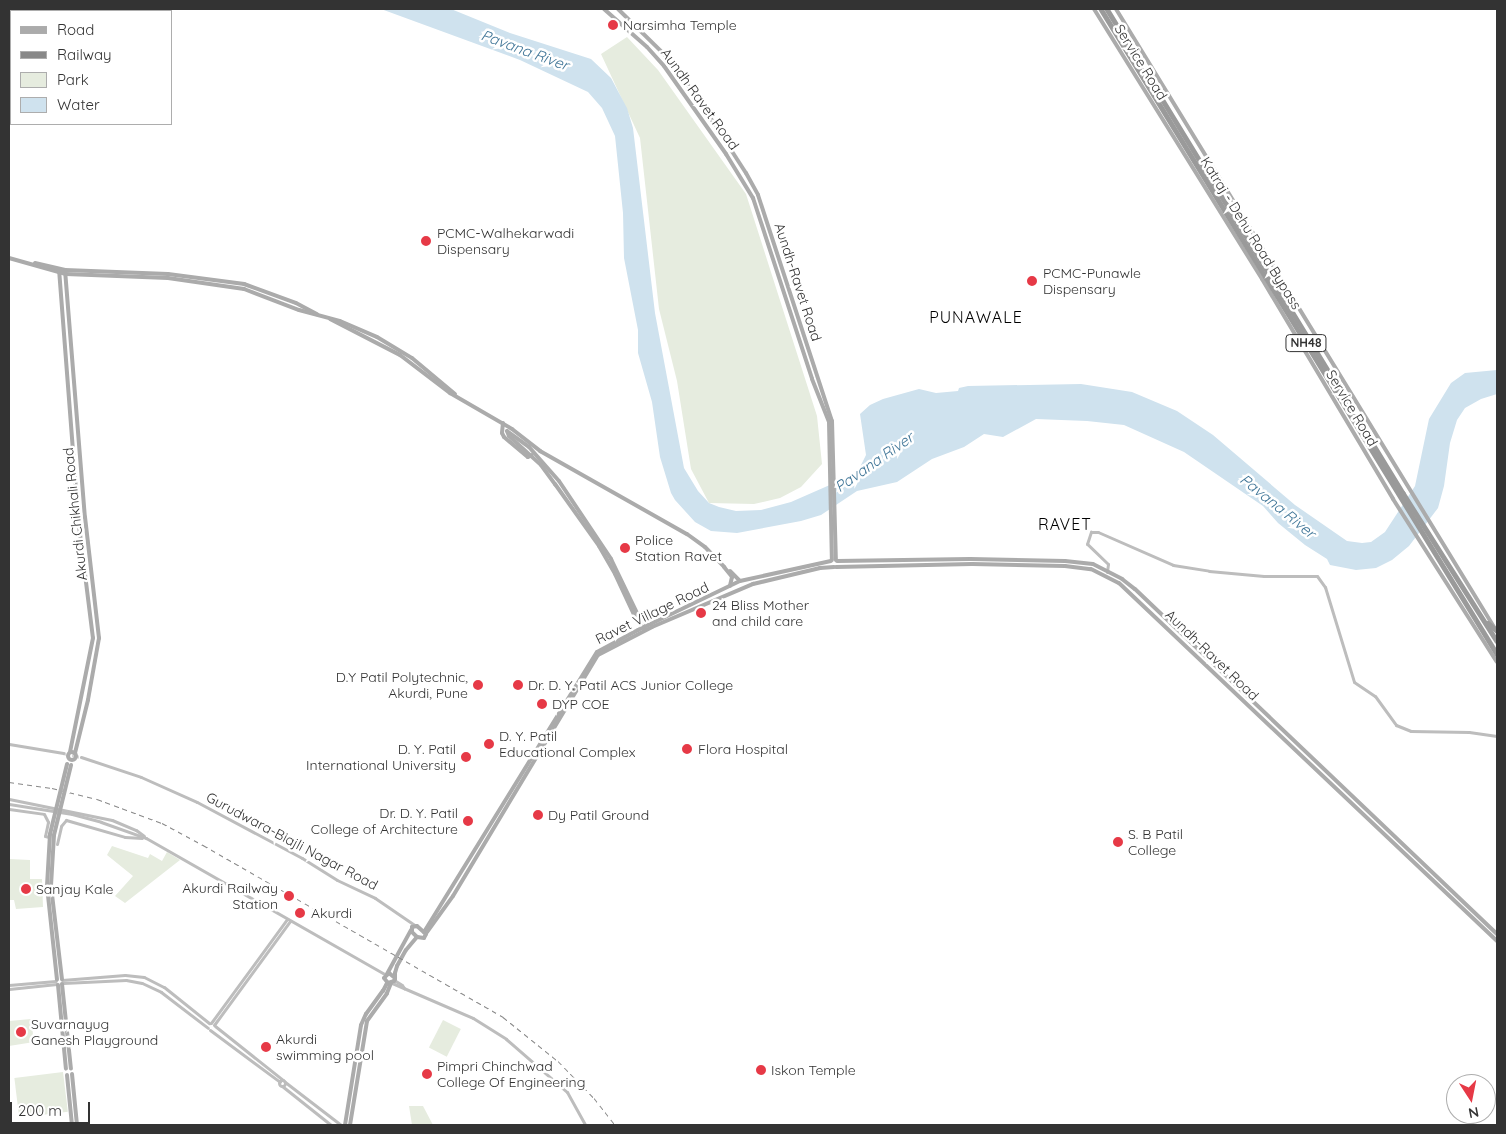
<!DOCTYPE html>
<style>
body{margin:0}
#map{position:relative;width:1506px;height:1134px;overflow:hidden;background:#fff;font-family:Quicksand,sans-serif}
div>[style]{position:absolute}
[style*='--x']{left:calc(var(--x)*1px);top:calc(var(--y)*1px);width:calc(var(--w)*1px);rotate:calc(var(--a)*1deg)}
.green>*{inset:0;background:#e6ecdf;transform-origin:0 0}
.water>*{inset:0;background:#cfe2ee}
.secondary-tunnel>*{height:3px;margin-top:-1.5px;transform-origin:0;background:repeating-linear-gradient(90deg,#d6d6d6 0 3px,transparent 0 4.5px)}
.secondary>*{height:3px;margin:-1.5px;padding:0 1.5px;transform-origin:1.5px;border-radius:1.5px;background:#bdbdbd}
.secondary>.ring{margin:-1.5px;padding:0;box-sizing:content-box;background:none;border:3px solid #bdbdbd;border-radius:50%}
.primary>*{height:4px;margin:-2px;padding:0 2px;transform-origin:2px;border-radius:2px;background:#ababab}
.primary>.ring{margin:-2px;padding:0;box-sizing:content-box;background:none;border:4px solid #ababab;border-radius:50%}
.highway>*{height:4.5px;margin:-2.25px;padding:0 2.25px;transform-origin:2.25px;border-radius:2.25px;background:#9a9a9a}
.rail>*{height:1px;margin-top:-0.5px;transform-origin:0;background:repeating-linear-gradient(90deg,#888 0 5px,transparent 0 9px)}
.primary-bridge>*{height:4px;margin:-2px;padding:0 2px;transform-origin:2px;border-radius:2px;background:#ababab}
.dots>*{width:14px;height:14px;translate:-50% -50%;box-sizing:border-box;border:2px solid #fff;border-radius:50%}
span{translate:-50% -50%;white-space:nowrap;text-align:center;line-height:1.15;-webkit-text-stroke:5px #fff;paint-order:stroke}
.shield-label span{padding:1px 4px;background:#fff;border:1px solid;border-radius:4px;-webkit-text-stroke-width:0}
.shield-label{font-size:12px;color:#333;font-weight:700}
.poi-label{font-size:14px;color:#333}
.left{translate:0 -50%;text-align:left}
.right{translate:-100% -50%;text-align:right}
.street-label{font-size:14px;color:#333}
.water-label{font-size:15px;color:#3f7597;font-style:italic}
.quarter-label{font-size:16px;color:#000;letter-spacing:1px}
.frame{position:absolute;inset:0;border:10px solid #333;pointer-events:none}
.legend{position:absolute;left:10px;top:10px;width:162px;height:115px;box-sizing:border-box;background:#fff;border:1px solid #adadad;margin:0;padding:6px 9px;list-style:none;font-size:15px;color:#333}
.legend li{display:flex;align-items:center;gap:10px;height:25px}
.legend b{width:25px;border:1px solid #adadad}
.north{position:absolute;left:1446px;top:1074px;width:50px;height:50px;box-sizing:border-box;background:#fff;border:1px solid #adadad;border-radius:50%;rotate:169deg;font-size:14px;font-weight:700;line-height:20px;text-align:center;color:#333}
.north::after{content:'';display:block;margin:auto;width:18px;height:22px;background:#e63946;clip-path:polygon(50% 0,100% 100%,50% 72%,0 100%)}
.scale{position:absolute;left:10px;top:1102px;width:80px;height:22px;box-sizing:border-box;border:2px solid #333;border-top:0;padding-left:6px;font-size:15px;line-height:18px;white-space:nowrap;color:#333;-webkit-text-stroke:4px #fff;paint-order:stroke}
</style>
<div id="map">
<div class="green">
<i style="clip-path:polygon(627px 37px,658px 70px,746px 194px,817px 416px,822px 464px,801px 487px,780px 498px,754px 504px,709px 503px,691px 469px,677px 381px,659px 309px,640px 138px,601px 54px)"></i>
<i style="clip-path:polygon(112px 846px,148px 858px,150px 854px,162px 861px,167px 852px,180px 860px,125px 903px,115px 896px,133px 876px,107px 855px)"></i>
<i style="clip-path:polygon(9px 859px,30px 860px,30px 879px,42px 879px,43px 907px,16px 909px,14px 900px,9px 900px)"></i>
<i style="clip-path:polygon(31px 1019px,34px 1042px,9px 1046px,9px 1021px)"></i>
<i style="left:443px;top:1020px;width:20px;height:31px;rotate:27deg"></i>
<i style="left:63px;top:1072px;width:40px;height:49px;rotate:83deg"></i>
<i style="clip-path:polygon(409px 1106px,423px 1106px,433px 1125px,412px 1125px)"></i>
</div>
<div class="water">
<i style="clip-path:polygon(381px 9px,451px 9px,510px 33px,591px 59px,611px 78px,627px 108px,633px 128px,655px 313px,684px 468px,698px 491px,709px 503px,719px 507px,736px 511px,761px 510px,791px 502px,848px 477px,859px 469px,866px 455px,860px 414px,870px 405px,883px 399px,919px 389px,936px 393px,958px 391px,959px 388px,968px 386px,1081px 384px,1132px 392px,1177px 411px,1213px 435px,1295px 505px,1347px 541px,1362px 543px,1371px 542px,1385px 532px,1415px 486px,1429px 419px,1451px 383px,1465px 373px,1497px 370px,1497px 394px,1481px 399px,1465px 408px,1457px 420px,1450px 443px,1444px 486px,1438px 508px,1409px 546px,1392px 560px,1376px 568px,1356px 570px,1330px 565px,1327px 559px,1305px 545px,1278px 523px,1263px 506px,1184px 452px,1124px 425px,1087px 421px,1036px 419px,1003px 437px,984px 434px,964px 447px,932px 459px,897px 482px,857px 491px,821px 515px,801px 521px,737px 533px,711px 531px,695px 522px,675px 500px,671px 493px,660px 457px,652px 402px,638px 353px,638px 330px,624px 258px,623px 213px,615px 136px,602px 108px,588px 92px,520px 60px)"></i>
</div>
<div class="secondary-tunnel">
<i style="--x:63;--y:753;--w:18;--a:13"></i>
</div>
<div class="secondary">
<i style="--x:1107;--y:572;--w:8;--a:-83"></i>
<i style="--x:1108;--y:564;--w:29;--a:-136"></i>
<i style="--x:1087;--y:544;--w:13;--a:-72"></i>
<i style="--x:1091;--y:532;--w:7;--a:0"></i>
<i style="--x:1098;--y:532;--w:82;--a:23.7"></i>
<i style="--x:1173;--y:565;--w:36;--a:9"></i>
<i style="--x:1209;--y:571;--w:55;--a:5.2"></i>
<i style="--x:1264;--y:576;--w:53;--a:0"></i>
<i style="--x:1317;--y:576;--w:14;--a:54"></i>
<i style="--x:1325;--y:587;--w:99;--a:73"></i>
<i style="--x:1354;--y:682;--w:25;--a:34"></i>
<i style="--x:1375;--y:696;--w:36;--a:54"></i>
<i style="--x:1396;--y:725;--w:16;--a:22"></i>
<i style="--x:1411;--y:731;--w:58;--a:1"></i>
<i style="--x:1469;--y:732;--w:28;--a:8"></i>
<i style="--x:9;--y:744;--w:55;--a:9.5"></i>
<i style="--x:81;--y:757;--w:63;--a:18.4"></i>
<i style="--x:141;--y:777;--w:61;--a:24.1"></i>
<i style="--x:197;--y:802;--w:119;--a:28.1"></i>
<i style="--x:302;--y:858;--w:41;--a:32.2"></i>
<i style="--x:337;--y:880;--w:42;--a:25.3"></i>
<i style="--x:375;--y:898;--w:50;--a:34.3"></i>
<i style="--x:9;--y:799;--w:105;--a:11.5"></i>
<i style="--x:112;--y:820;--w:26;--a:23"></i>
<i style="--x:136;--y:830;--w:10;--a:37"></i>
<i style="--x:9;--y:804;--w:64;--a:9"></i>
<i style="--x:72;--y:814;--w:30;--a:15"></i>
<i style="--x:101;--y:822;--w:48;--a:19.6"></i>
<i style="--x:146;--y:838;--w:276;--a:29.7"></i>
<i style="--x:9;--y:809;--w:35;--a:8"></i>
<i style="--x:44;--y:814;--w:9;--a:63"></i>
<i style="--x:48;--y:822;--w:14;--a:102"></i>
<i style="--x:45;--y:836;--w:4;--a:14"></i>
<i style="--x:57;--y:844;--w:18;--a:-77"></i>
<i style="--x:61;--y:826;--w:8;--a:-50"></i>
<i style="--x:66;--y:820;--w:61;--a:16.1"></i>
<i style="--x:125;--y:837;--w:17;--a:3"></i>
<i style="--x:62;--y:980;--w:63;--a:-4.5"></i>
<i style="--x:125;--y:975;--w:19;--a:6"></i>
<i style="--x:144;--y:977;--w:22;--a:27"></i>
<i style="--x:164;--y:987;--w:58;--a:38.7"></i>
<i style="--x:394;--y:980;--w:9;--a:32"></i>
<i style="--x:402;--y:985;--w:4;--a:56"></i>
<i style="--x:63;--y:983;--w:63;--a:-2.7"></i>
<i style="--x:126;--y:980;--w:16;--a:11"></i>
<i style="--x:142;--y:983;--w:21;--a:25"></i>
<i style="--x:161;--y:992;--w:59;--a:37.5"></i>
<i style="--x:392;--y:983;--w:88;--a:23.4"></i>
<i style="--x:473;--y:1018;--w:39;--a:32"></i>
<i style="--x:506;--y:1039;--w:81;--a:41"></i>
<i style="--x:567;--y:1092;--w:38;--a:61"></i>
<i style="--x:9;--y:985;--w:47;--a:-4.9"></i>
<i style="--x:9;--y:989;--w:48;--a:-5.9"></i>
<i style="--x:211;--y:1023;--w:129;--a:-53.8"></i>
<i style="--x:214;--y:1025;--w:129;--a:-53.8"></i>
<i style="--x:215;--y:1026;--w:87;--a:38.5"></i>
<i style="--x:210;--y:1030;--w:87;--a:36.6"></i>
<i class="ring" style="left:279px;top:1080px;width:3px;height:3px"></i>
<i style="--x:285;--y:1082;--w:71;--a:37.5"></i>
<i style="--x:282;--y:1086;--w:63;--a:38.5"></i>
</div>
<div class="primary">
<i style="--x:604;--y:9;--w:57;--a:41.5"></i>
<i style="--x:647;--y:47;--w:25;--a:48"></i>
<i style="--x:664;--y:66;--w:108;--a:54.8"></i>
<i style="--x:726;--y:154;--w:52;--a:58.5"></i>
<i style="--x:753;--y:198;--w:190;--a:71.9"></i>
<i style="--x:812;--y:379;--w:46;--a:68.4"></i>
<i style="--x:829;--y:422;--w:138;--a:88.8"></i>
<i style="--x:618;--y:9;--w:63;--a:44.4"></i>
<i style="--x:663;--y:53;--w:52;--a:52"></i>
<i style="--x:695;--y:94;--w:94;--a:57.2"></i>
<i style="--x:746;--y:173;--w:25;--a:61"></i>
<i style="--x:758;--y:195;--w:238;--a:71.9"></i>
<i style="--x:832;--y:421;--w:139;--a:88.4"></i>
<i style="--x:1094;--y:9;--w:318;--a:58.1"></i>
<i style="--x:1262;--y:279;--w:256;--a:59.2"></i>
<i style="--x:1393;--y:499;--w:193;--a:57.5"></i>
<i style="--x:1116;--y:9;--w:730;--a:58.55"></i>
<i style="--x:9;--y:258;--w:59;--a:15.7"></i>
<i style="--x:66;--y:274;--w:102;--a:2.2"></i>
<i style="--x:168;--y:278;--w:77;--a:8.2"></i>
<i style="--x:244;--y:289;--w:59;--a:20.9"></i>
<i style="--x:299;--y:310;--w:42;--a:15"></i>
<i style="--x:340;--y:321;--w:40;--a:23.4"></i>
<i style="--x:377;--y:337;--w:41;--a:31"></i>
<i style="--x:412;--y:358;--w:56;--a:39.9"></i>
<i style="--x:35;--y:263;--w:31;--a:13"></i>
<i style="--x:65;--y:270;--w:103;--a:2.2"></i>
<i style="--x:168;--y:274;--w:77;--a:7.5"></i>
<i style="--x:244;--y:284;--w:55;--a:20.1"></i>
<i style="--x:296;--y:303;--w:24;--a:28"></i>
<i style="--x:59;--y:269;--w:250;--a:85.6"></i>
<i style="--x:78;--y:518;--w:121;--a:82.9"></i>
<i style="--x:93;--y:638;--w:116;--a:101.4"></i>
<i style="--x:65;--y:270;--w:248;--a:85.4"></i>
<i style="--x:85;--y:517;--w:122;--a:83.4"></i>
<i style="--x:99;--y:638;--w:63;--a:100.1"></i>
<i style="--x:88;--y:700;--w:55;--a:103.8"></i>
<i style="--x:330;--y:319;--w:79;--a:27.2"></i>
<i style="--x:400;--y:355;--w:63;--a:37.2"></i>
<i style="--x:450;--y:393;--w:72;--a:30.1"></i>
<i style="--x:512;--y:429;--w:36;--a:38"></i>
<i style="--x:540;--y:451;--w:169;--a:29.5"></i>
<i style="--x:687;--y:534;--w:22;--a:36"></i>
<i style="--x:705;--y:547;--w:28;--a:46"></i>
<i style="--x:724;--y:567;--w:13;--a:51"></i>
<i style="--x:732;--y:577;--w:9;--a:103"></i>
<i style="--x:503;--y:423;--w:10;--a:96"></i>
<i style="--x:502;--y:433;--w:4;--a:63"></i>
<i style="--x:504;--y:437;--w:31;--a:40"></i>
<i style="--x:528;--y:457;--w:4;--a:-27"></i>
<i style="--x:559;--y:481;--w:94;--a:56.3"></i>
<i style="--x:611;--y:559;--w:60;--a:64.3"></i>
<i style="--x:637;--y:613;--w:16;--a:50"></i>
<i style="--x:555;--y:484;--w:76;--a:54.6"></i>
<i style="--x:599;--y:546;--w:32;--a:60"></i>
<i style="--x:615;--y:574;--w:52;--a:64.9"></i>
<i style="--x:637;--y:621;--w:10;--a:45"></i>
<i style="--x:837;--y:561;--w:133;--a:-0.9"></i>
<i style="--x:970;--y:559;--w:95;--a:1.2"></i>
<i style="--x:1065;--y:561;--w:28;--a:6"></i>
<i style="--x:1093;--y:564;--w:33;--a:27"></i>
<i style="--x:1122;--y:579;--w:16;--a:38"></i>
<i style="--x:1135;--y:589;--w:500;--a:43.62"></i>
<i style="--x:836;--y:567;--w:136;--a:-1.3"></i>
<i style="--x:972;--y:564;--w:93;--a:1.2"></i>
<i style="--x:1065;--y:566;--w:26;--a:7"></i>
<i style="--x:1091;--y:569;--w:31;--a:27"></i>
<i style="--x:1119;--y:583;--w:521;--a:43.44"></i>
<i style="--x:730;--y:571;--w:14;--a:45"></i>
<i class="ring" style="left:68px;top:752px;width:4px;height:4px"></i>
<i style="--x:50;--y:834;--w:52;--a:93.3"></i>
<i style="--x:47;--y:886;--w:94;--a:83.9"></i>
<i style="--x:54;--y:835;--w:51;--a:93.4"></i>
<i style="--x:51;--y:886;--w:94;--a:83.3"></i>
<i style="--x:417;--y:926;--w:12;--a:42"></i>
<i style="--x:426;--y:934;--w:4;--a:117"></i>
<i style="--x:424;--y:938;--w:7;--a:-172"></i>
<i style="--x:417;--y:937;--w:7;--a:-135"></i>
<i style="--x:412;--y:932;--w:5;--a:-90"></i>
<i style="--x:412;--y:927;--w:5;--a:-11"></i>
<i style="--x:424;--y:932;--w:329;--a:-58.3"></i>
<i style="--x:597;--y:652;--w:47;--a:-28.2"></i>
<i style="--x:638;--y:630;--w:113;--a:-25.7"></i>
<i style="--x:740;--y:581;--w:93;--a:-12.4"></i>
<i style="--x:427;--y:932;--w:44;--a:-54.2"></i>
<i style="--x:453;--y:896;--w:281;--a:-59"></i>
<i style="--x:598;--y:655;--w:61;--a:-27.4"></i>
<i style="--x:652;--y:627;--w:110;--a:-23.1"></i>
<i style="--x:753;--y:584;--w:69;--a:-13.4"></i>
<i style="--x:820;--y:568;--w:14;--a:-4"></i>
<i style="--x:387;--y:974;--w:50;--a:-61.4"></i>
<i style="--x:395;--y:978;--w:8;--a:-140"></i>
<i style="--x:389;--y:973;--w:7;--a:135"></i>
<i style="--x:384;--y:978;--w:6;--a:51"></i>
<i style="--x:388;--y:983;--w:6;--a:-18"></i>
<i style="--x:394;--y:981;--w:2;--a:-63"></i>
<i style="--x:395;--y:979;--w:6;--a:-90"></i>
<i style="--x:395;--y:973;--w:7;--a:-74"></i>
<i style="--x:397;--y:966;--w:18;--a:-61"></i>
<i style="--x:406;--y:950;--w:17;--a:-50"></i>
<i style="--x:62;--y:984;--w:85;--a:84"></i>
<i style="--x:58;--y:985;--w:84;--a:84.6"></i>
<i style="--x:72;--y:1074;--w:51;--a:84.4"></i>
<i style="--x:67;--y:1075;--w:50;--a:84.3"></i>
<i style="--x:345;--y:1125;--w:101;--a:-80.9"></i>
<i style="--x:361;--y:1025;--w:12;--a:-66"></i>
<i style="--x:366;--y:1014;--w:29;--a:-54"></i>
<i style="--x:383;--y:991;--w:9;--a:-63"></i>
<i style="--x:350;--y:1125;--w:105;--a:-80.7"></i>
<i style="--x:367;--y:1021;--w:34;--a:-54"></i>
<i style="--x:387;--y:993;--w:11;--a:-68"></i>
</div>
<div class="highway">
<i style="--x:1101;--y:9;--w:757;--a:58.45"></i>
<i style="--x:1107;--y:9;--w:567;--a:58.55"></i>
<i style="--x:1403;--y:493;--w:175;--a:57.6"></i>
<i style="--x:1488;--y:623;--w:11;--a:41"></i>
</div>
<div class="rail">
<i style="--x:9;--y:782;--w:43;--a:7.9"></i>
<i style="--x:52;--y:788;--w:46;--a:13.7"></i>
<i style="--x:97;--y:799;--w:69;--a:20.3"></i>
<i style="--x:162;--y:823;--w:47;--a:28.2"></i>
<i style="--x:203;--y:845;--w:346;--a:29.8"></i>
<i style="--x:503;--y:1017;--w:70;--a:38.7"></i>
<i style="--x:558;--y:1061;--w:52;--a:45.8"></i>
<i style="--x:594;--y:1098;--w:34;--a:52"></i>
</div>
<div class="primary-bridge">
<i style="--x:507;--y:431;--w:27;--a:36"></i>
<i style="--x:529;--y:447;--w:45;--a:48.6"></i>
<i style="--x:507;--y:431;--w:5;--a:68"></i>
<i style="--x:509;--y:436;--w:43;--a:42.2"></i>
<i style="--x:541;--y:465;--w:24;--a:54"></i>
<i style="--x:50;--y:834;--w:72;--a:-76.3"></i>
<i style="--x:54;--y:835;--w:72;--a:-76.3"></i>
</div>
<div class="dots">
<i style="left:613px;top:25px;background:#e63946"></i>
<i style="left:426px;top:241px;background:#e63946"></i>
<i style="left:1032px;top:281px;background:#e63946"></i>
<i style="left:625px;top:548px;background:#e63946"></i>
<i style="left:701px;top:613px;background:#e63946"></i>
<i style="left:478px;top:685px;background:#e63946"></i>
<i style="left:518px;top:685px;background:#e63946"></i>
<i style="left:542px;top:704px;background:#e63946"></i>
<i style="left:489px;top:744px;background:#e63946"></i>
<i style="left:687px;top:749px;background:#e63946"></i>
<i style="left:466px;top:757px;background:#e63946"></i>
<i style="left:538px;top:815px;background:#e63946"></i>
<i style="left:468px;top:821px;background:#e63946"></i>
<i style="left:1118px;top:842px;background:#e63946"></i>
<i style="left:26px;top:889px;background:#e63946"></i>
<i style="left:289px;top:896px;background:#e63946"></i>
<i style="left:300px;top:913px;background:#e63946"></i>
<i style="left:21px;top:1032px;background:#e63946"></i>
<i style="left:266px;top:1047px;background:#e63946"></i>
<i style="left:761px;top:1070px;background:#e63946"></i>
<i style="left:427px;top:1074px;background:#e63946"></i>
</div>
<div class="shield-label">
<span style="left:1306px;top:343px">NH48</span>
</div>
<div class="poi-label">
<span class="left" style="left:623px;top:25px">Narsimha Temple</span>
<span class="left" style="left:437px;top:241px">PCMC-Walhekarwadi<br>Dispensary</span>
<span class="left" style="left:1043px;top:281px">PCMC-Punawle<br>Dispensary</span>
<span class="left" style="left:635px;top:548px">Police<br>Station Ravet</span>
<span class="left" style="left:712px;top:613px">24 Bliss Mother<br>and child care</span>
<span class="right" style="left:468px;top:685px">D.Y Patil Polytechnic,<br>Akurdi, Pune</span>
<span class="left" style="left:528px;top:685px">Dr. D. Y. Patil ACS Junior College</span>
<span class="left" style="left:552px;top:704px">DYP COE</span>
<span class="left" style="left:499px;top:744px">D. Y. Patil<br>Educational Complex</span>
<span class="right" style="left:456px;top:757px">D. Y. Patil<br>International University</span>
<span class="left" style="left:698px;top:749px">Flora Hospital</span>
<span class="right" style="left:458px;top:821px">Dr. D. Y. Patil<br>College of Architecture</span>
<span class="left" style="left:548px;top:815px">Dy Patil Ground</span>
<span class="left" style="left:1128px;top:842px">S. B Patil<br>College</span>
<span class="right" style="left:278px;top:896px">Akurdi Railway<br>Station</span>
<span class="left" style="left:36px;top:889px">Sanjay Kale</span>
<span class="left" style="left:311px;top:913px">Akurdi</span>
<span class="left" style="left:31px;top:1032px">Suvarnayug<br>Ganesh Playground</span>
<span class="left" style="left:276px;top:1047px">Akurdi<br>swimming pool</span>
<span class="left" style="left:437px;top:1074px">Pimpri Chinchwad<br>College Of Engineering</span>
<span class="left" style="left:771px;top:1070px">Iskon Temple</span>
</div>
<div class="street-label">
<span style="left:1141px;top:62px;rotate:58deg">Service Road</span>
<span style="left:700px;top:99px;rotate:54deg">Aundh Ravet Road</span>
<span style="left:1251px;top:233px;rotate:58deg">Katraj - Dehu Road Bypass</span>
<span style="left:798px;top:282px;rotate:72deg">Aundh-Ravet Road</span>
<span style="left:1352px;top:408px;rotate:59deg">Service Road</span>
<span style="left:75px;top:514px;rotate:-96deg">Akurdi Chikhali Road</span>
<span style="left:652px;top:613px;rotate:-26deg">Ravet Village Road</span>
<span style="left:1212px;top:655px;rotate:44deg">Aundh-Ravet Road</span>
<span style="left:292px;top:841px;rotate:28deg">Gurudwara-Biajli Nagar Road</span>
</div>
<div class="water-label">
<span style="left:525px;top:50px;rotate:20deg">Pavana River</span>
<span style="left:874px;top:462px;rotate:-35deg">Pavana River</span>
<span style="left:1278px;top:506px;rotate:39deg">Pavana River</span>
</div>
<div class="quarter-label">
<span style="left:976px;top:317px">PUNAWALE</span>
<span style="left:1065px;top:524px">RAVET</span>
</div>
<div class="frame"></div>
<ul class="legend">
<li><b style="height:6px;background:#ababab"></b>Road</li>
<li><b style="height:6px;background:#888"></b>Railway</li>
<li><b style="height:14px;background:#e6ecdf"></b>Park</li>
<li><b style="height:14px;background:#cfe2ee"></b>Water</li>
</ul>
<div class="north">N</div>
<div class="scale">200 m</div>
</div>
